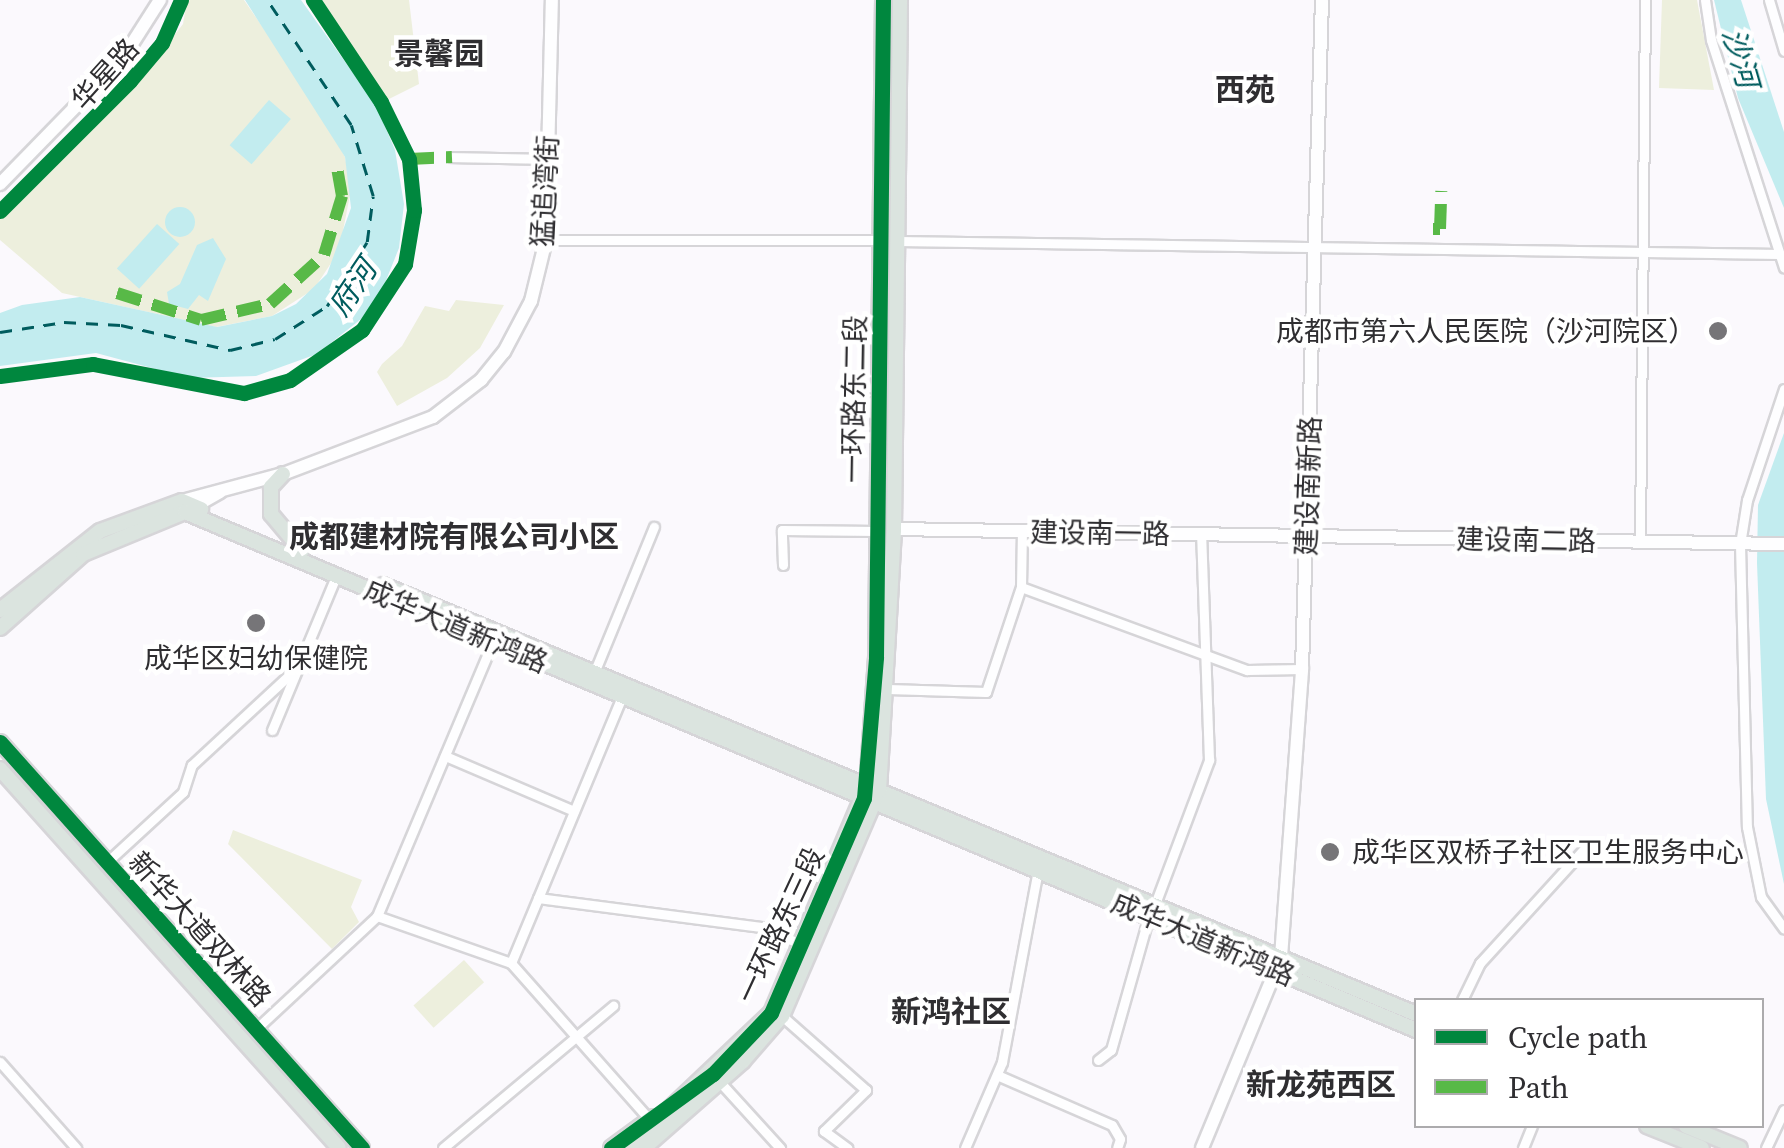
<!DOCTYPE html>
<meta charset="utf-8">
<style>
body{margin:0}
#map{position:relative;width:1784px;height:1148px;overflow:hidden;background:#fbf9fd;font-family:"Source Serif 4","Noto Sans SC",serif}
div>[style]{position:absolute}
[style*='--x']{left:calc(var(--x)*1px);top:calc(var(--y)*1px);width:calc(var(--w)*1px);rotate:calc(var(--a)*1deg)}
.green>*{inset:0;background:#edefdd;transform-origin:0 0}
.water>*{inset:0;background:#c2ecef;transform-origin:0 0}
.round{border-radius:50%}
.ferry>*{height:2.5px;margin-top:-1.25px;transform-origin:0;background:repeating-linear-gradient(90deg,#005c5e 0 12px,transparent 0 22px)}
.roads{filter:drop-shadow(2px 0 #d6d5d8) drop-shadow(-2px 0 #d6d5d8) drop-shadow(0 2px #d6d5d8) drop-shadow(0 -2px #d6d5d8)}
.street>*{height:9px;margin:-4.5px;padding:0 4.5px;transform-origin:4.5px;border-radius:4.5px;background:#fefeff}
.secondary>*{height:12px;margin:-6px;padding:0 6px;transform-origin:6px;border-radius:6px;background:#fefeff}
.primary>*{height:14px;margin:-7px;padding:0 7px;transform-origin:7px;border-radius:7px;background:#dbe4df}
.quiet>*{height:12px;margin-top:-6px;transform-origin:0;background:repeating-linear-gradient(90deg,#58b947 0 25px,transparent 0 37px)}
.cycleway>*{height:15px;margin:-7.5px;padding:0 7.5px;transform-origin:7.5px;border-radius:7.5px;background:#00873e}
.dots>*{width:28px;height:28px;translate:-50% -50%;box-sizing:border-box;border:5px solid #fff;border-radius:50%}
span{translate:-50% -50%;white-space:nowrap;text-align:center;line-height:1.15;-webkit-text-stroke:9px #fff;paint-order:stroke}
.street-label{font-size:28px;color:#2f2e31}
.poi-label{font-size:28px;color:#2f2e31}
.right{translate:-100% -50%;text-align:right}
.left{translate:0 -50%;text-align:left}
.neighbourhood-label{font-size:30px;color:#2f2e31;font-weight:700}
.water-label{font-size:30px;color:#005c5e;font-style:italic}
.legend{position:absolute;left:1414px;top:998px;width:350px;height:130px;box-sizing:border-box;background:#fff;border:2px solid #acabad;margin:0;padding:12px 18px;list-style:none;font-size:30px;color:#2f2e31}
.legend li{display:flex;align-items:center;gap:20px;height:50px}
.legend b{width:50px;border:2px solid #acabad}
</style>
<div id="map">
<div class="green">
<i style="clip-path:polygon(187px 0,244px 0,321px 112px,345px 157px,351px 190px,339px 251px,314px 289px,272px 316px,216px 327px,62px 293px,0 240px,0 219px,145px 73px,183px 24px)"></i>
<i style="clip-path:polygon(322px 0,409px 0,419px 84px,387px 100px)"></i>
<i style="clip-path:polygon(1662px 0,1697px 0,1714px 90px,1659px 88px)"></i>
<i style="clip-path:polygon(456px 300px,504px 305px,480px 348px,447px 378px,397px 406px,377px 372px,382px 364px,402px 346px,425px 306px,449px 311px)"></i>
<i style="clip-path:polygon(233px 830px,362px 880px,351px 907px,359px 922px,332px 949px,228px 844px)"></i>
<i style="left:464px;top:960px;width:30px;height:68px;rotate:48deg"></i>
</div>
<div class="water">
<i style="clip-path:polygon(245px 0,301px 0,376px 105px,395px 150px,404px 204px,399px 248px,383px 288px,361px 319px,317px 354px,256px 376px,189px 378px,96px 353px,0 366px,0 313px,22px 305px,80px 297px,217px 327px,272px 316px,296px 304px,327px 274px,351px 208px,345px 157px)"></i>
<i style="clip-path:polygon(1714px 0,1741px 0,1784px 132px,1784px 208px,1738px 98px)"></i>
<i style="left:269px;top:100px;width:29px;height:60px;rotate:41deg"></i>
<i class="round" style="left:165px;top:207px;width:30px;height:30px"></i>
<i style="left:157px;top:224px;width:30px;height:60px;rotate:42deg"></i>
<i style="clip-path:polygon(213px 238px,226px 259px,208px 301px,199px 295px,188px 309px,169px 304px,167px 292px,180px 284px,197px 245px)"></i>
<i style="clip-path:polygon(1784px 433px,1784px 884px,1766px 799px,1757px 563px,1758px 505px)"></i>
</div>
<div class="ferry">
<i style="--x:0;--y:332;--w:65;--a:-8.9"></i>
<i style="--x:64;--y:322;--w:57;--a:3"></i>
<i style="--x:121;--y:325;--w:112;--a:12.9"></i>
<i style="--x:230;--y:350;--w:46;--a:-13.7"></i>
<i style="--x:275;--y:339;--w:62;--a:-32.4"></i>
<i style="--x:327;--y:306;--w:75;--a:-58"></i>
<i style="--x:367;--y:242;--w:46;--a:-82.6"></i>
<i style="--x:373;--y:196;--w:74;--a:-107.2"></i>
<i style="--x:351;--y:125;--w:151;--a:-123.9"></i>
</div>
<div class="roads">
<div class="street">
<i style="--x:1705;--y:0;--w:40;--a:81.5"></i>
<i style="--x:1711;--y:40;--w:239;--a:72.2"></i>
<i style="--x:1769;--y:0;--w:53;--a:73.6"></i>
<i style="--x:452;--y:157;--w:95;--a:1.2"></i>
<i style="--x:546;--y:240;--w:336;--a:0"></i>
<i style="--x:897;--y:241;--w:882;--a:0.84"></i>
<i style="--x:1784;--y:389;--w:117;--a:108.4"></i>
<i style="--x:1747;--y:500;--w:45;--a:99"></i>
<i style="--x:1740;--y:544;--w:283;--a:88.6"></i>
<i style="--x:1747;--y:827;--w:71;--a:78.7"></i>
<i style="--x:1761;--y:897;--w:39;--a:54"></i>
<i style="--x:1640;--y:542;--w:542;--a:-89.47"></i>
<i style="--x:783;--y:565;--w:35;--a:-92"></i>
<i style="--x:782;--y:530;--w:95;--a:0.6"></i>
<i style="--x:1021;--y:587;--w:241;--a:20.2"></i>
<i style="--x:1247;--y:670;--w:55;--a:-1"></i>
<i style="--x:594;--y:673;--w:158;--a:-67.7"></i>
<i style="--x:888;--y:689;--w:98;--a:1.8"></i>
<i style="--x:986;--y:692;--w:111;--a:-71.6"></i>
<i style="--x:1021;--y:587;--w:55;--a:-89"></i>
<i style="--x:272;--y:730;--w:167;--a:-67.4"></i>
<i style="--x:445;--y:756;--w:140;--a:23.1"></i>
<i style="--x:107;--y:862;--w:103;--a:-42.6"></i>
<i style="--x:183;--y:792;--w:28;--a:-72"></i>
<i style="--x:192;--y:765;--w:144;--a:-42.8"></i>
<i style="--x:538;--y:898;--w:225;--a:7.4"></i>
<i style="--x:761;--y:927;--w:46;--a:23.2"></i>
<i style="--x:1155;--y:904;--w:154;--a:-69.4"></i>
<i style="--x:1209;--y:760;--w:226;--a:-92"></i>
<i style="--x:377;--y:916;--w:142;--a:19.3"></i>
<i style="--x:511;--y:963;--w:208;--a:48.5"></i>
<i style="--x:511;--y:963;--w:289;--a:-67.4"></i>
<i style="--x:1462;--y:1000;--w:41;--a:-64.1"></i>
<i style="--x:1480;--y:963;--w:159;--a:-47.6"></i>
<i style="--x:782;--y:1016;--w:112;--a:41.4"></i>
<i style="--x:866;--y:1090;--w:59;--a:135.7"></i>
<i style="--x:824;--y:1131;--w:29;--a:36"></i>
<i style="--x:256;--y:1029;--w:166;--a:-43"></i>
<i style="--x:377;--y:916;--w:298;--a:-67.1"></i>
<i style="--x:1098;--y:1060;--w:16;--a:-38"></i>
<i style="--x:1111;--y:1050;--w:139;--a:-74.2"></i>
<i style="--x:0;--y:1062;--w:115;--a:48.5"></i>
<i style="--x:997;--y:1075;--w:125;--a:23.5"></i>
<i style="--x:1112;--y:1125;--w:16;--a:60"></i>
<i style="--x:1120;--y:1139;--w:9;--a:108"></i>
<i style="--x:719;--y:1081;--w:91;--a:47.7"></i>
<i style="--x:443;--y:1148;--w:222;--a:-39.9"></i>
<i style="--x:965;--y:1148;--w:94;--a:-66.7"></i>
<i style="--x:1002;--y:1062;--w:195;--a:-79.4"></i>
<i style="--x:1523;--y:1148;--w:24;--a:-68"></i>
<i style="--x:1766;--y:1148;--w:42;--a:-64.7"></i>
</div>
<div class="secondary">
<i style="--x:0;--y:184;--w:176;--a:-45.7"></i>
<i style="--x:123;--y:58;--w:69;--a:-57.5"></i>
<i style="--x:220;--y:492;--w:40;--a:150.3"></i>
<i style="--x:185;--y:512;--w:11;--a:-105"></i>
<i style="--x:182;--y:501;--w:105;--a:-15"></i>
<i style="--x:283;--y:474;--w:160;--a:-20.8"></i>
<i style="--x:433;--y:417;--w:61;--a:-37.6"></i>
<i style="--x:481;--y:380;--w:36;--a:-51"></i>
<i style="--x:504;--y:352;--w:58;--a:-62.1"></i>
<i style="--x:531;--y:301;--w:63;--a:-76.2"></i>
<i style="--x:546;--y:240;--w:240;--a:-88.6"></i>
<i style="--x:894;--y:529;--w:890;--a:0.97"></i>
<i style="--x:1202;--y:1148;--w:207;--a:-67.5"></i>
<i style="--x:1281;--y:957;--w:289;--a:-85.8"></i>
<i style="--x:1302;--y:669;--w:669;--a:-88.29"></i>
</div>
<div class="primary">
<i style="--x:283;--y:474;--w:18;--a:133"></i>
<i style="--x:271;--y:487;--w:27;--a:90"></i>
<i style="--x:271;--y:514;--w:48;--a:50"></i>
<i style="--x:383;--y:585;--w:1119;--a:22.55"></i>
<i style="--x:0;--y:610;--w:127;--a:-38.3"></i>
<i style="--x:100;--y:531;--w:87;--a:-20.1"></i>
<i style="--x:182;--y:501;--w:21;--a:23"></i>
<i style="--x:0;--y:628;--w:111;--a:-41.7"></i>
<i style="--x:83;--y:554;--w:110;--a:-22.4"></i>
<i style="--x:185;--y:512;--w:1336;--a:22.82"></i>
<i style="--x:0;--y:742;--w:544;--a:48.28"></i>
<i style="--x:0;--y:769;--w:508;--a:48.19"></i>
<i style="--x:1647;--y:1126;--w:59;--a:21.8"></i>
<i style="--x:1686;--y:1126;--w:58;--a:22.2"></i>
<i style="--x:611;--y:1148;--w:52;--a:-36.4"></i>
<i style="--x:628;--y:1148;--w:197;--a:-43.4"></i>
<i style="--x:771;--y:1013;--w:246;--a:-67.1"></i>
<i style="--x:867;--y:786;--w:129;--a:-86"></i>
<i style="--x:876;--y:657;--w:657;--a:-89.39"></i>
<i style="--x:644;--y:1148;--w:132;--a:-41.3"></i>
<i style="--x:743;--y:1061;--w:60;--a:-49.1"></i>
<i style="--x:782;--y:1016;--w:245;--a:-66.7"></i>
<i style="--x:879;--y:791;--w:262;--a:-86.7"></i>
<i style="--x:894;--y:529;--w:529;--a:-89.35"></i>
</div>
</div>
<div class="quiet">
<i style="--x:409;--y:159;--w:43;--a:-2.7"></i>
<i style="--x:1433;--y:229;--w:7;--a:0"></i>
<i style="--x:1440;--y:229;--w:38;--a:-88"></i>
<i style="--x:117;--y:293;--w:88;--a:17.8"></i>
<i style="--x:201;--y:320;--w:71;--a:-13.1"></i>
<i style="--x:270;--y:304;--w:73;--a:-42.2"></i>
<i style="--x:324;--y:255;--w:62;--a:-73"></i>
<i style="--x:342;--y:196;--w:28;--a:-100"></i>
</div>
<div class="cycleway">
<i style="--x:0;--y:211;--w:184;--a:-45"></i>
<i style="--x:130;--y:81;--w:50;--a:-49.9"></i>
<i style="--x:162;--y:43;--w:47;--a:-66.2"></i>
<i style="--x:0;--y:376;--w:94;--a:-7.4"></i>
<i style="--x:93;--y:364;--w:154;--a:10.9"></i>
<i style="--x:244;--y:393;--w:48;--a:-15.8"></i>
<i style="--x:290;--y:380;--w:88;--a:-34.8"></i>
<i style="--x:362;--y:330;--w:79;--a:-56.9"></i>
<i style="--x:405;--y:264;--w:55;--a:-80.5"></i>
<i style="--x:414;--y:210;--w:51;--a:-95.6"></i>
<i style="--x:409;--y:159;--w:64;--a:-116.2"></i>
<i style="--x:381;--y:102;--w:123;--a:-123.7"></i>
<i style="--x:0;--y:742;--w:544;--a:48.28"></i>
<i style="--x:611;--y:1148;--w:126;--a:-36"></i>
<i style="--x:713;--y:1074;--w:84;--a:-46.4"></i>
<i style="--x:771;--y:1013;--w:234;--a:-66.6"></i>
<i style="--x:864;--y:798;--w:142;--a:-85.1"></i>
<i style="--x:876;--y:657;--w:657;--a:-89.39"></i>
</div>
<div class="dots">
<i style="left:1718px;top:331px;background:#767578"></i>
<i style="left:256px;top:623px;background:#767578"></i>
<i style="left:1330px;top:852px;background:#767578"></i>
</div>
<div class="street-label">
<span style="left:105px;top:74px;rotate:-48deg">华星路</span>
<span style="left:545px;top:191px;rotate:-87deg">猛追湾街</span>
<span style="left:854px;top:399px;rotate:-89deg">一环路东二段</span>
<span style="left:1308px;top:486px;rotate:-88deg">建设南新路</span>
<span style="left:1100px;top:533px;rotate:1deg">建设南一路</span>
<span style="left:1526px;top:540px;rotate:1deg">建设南二路</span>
<span style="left:456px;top:626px;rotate:23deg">成华大道新鸿路</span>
<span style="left:780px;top:925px;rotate:-65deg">一环路东三段</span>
<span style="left:200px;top:929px;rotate:48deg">新华大道双林路</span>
<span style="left:1203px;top:939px;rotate:23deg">成华大道新鸿路</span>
</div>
<div class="poi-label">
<span class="right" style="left:1696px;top:331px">成都市第六人民医院（沙河院区）</span>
<span style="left:256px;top:658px">成华区妇幼保健院</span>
<span class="left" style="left:1352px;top:852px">成华区双桥子社区卫生服务中心</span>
</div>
<div class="neighbourhood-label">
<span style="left:439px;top:54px">景馨园</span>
<span style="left:1245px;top:90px">西苑</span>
<span style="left:454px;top:537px">成都建材院有限公司小区</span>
<span style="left:951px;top:1012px">新鸿社区</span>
<span style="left:1321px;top:1085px">新龙苑西区</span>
</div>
<div class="water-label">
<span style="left:1740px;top:58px;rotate:74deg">沙河</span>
<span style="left:353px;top:288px;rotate:-56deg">府河</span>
</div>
<ul class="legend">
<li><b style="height:12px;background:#00873e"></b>Cycle path</li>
<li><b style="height:12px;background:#58b947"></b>Path</li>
</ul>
</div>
